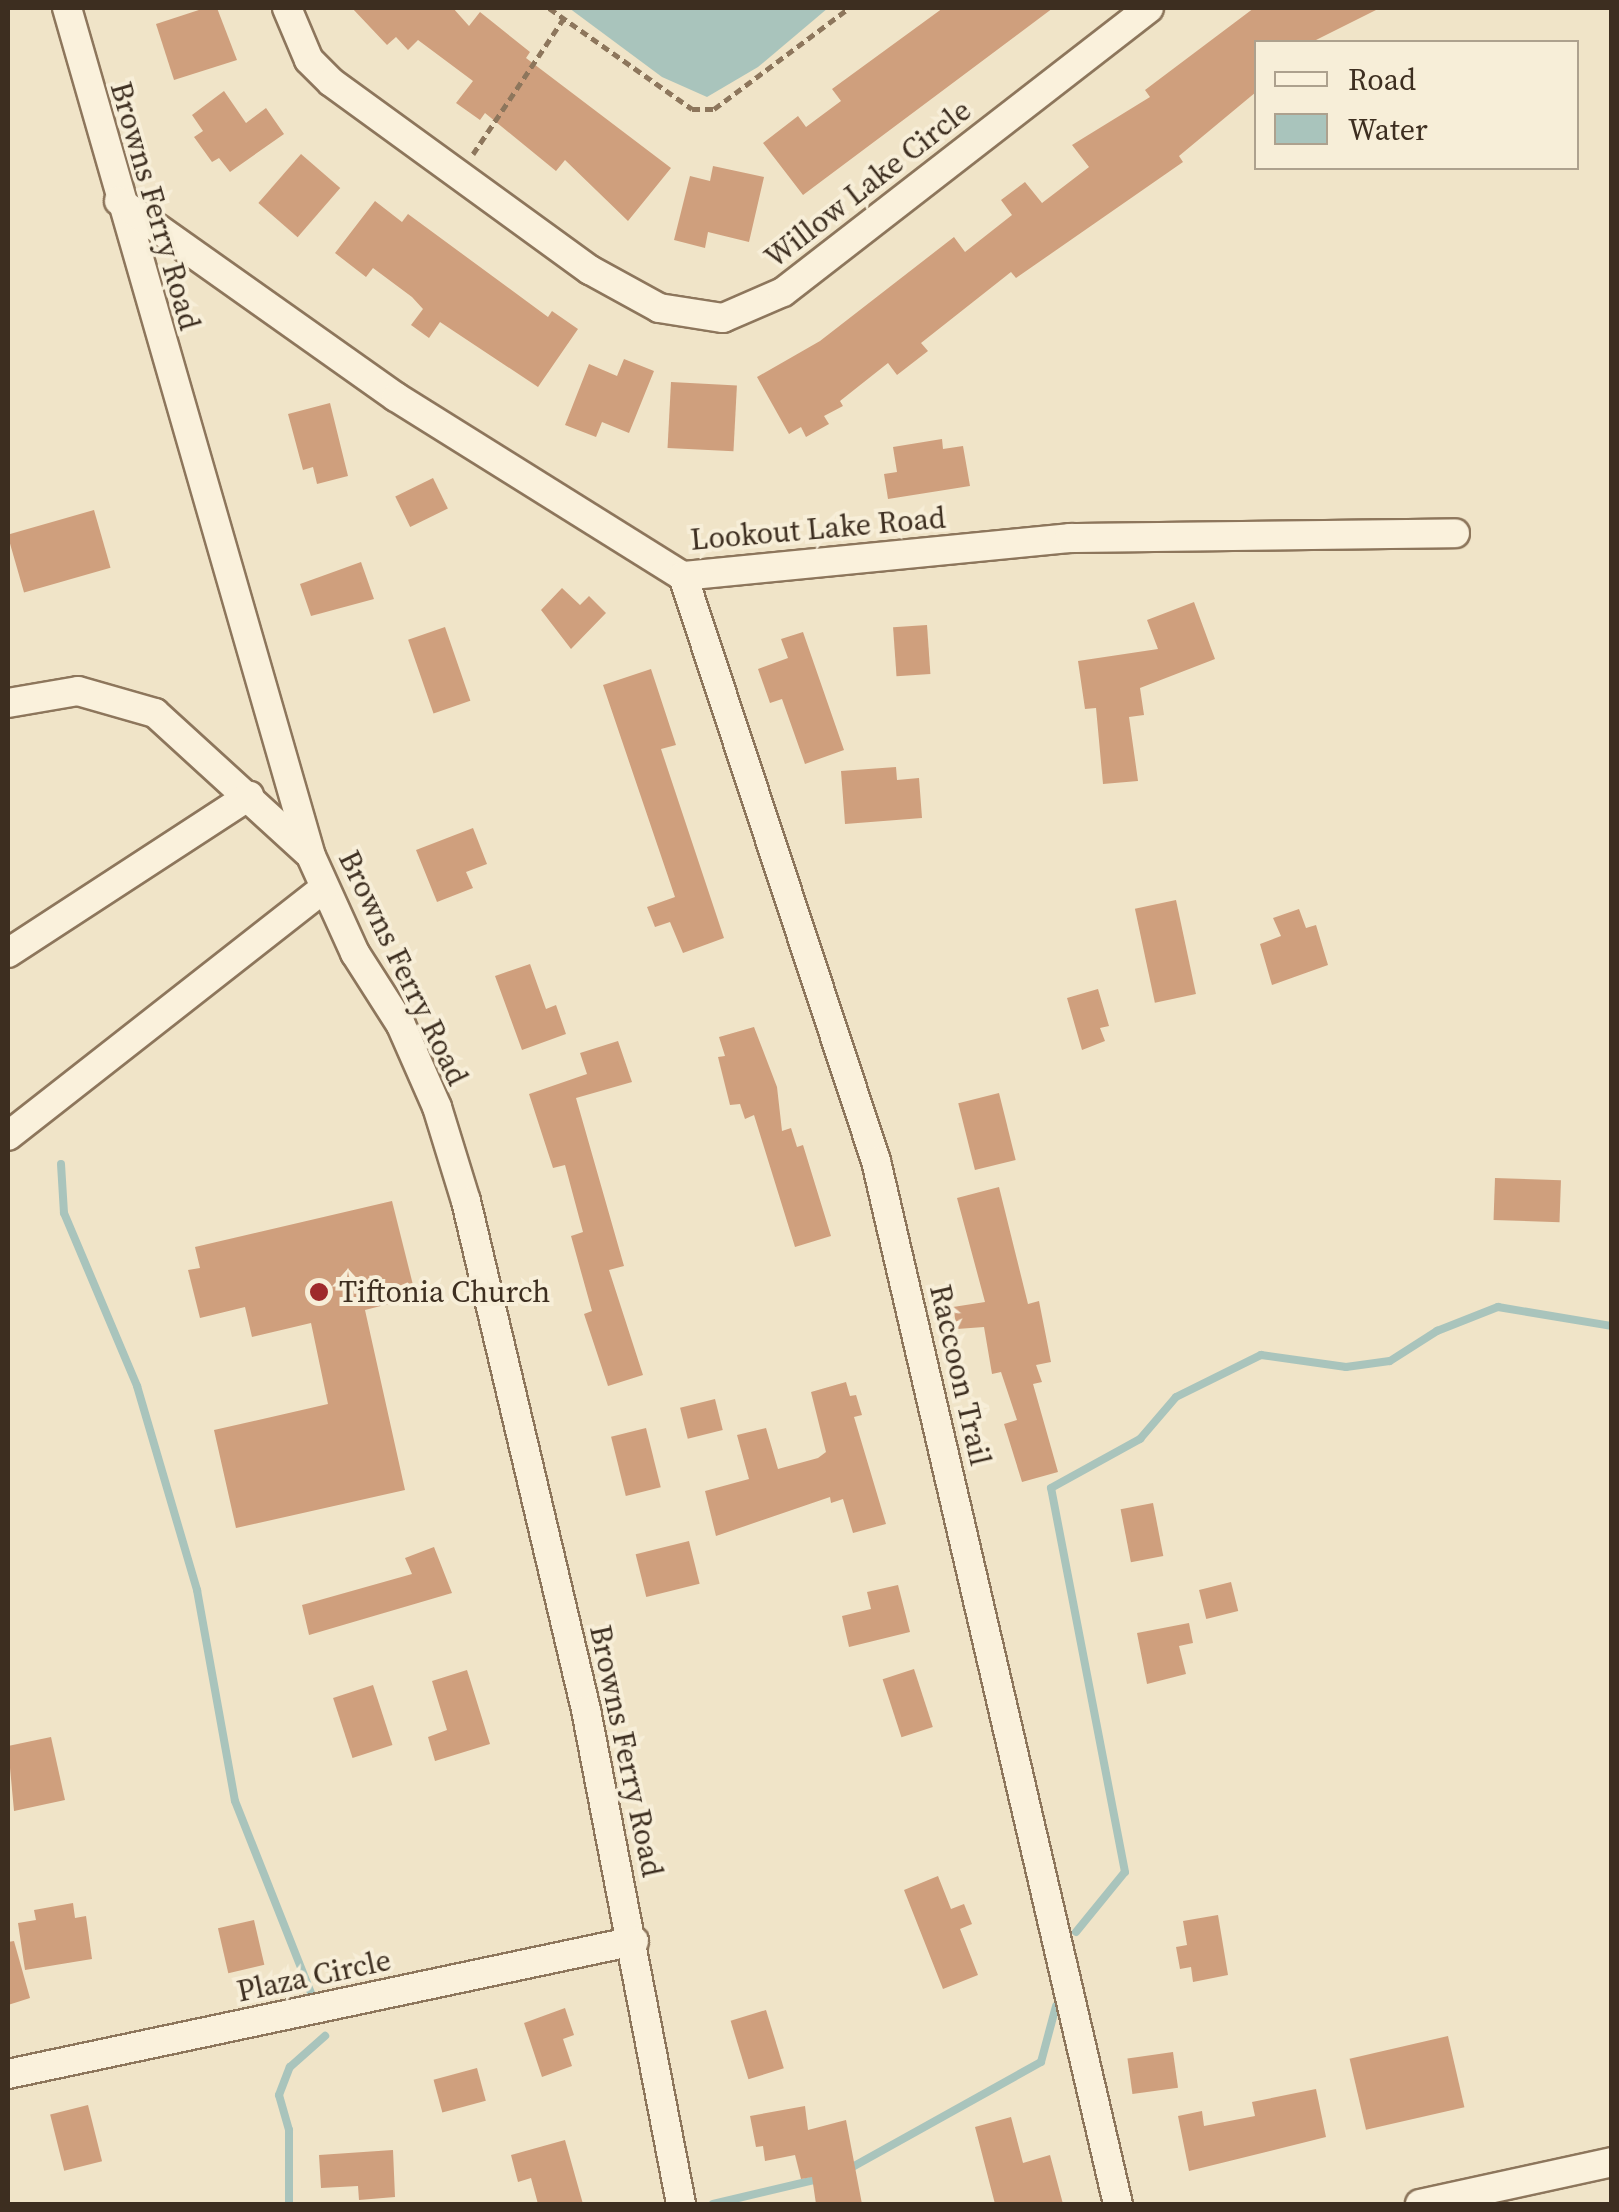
<!DOCTYPE html>
<style>
body{margin:0}
#map{position:relative;width:1619px;height:2212px;overflow:hidden;background:#f0e4c8;font-family:"Source Serif 4",serif}
div>[style]{position:absolute}
[style*='--x']{left:calc(var(--x)*1px);top:calc(var(--y)*1px);width:calc(var(--w)*1px);rotate:calc(var(--a)*1deg)}
.water>*{inset:0;background:#a9c4bc}
.stream>*{height:8px;margin:-4px;padding:0 4px;transform-origin:4px;border-radius:4px;background:#a9c4bc}
.building>*{inset:0;background:#cf9f7d;transform-origin:0 0}
.path>*{height:5px;margin-top:-2.5px;transform-origin:0;background:repeating-linear-gradient(90deg,#8d765c 0 8px,transparent 0 13px)}
.roads{filter:drop-shadow(2px 0 #8d765c) drop-shadow(-2px 0 #8d765c) drop-shadow(0 2px #8d765c) drop-shadow(0 -2px #8d765c)}
.minor>*{height:28px;margin:-14px;padding:0 14px;transform-origin:14px;border-radius:14px;background:#faf1dc}
.dots>*{width:28px;height:28px;translate:-50% -50%;box-sizing:border-box;border:5px solid #f7eed8;border-radius:50%}
span{translate:-50% -50%;white-space:nowrap;text-align:center;line-height:1.15;-webkit-text-stroke:8px #f7eed8;paint-order:stroke}
.street-label{font-size:30px;color:#3d2e20}
.poi-label{font-size:30px;color:#3d2e20}
.left{translate:0 -50%;text-align:left}
.frame{position:absolute;inset:0;border:10px solid #3d2e20;pointer-events:none}
.legend{position:absolute;left:1254px;top:40px;width:325px;height:130px;box-sizing:border-box;background:#f7eed8;border:2px solid #ada18e;margin:0;padding:12px 18px;list-style:none;font-size:30px;color:#3d2e20}
.legend li{display:flex;align-items:center;gap:20px;height:50px}
.legend b{width:50px;border:2px solid #ada18e}
</style>
<div id="map">
<div class="water">
<i style="clip-path:polygon(569px 8px,828px 8px,758px 67px,707px 97px,662px 77px)"></i>
</div>
<div class="stream">
<i style="--x:61;--y:1164;--w:49;--a:86.5"></i>
<i style="--x:64;--y:1213;--w:188;--a:67.1"></i>
<i style="--x:137;--y:1386;--w:213;--a:73.6"></i>
<i style="--x:197;--y:1590;--w:214;--a:79.8"></i>
<i style="--x:235;--y:1801;--w:215;--a:68.4"></i>
<i style="--x:1076;--y:1932;--w:77;--a:-50.8"></i>
<i style="--x:1125;--y:1872;--w:391;--a:-100.9"></i>
<i style="--x:1051;--y:1488;--w:102;--a:-28.8"></i>
<i style="--x:1140;--y:1439;--w:55;--a:-49.4"></i>
<i style="--x:1176;--y:1397;--w:95;--a:-26.3"></i>
<i style="--x:1261;--y:1355;--w:86;--a:8"></i>
<i style="--x:1346;--y:1367;--w:44;--a:-7.8"></i>
<i style="--x:1390;--y:1361;--w:56;--a:-32.6"></i>
<i style="--x:1437;--y:1331;--w:66;--a:-21.5"></i>
<i style="--x:1498;--y:1307;--w:116;--a:9.5"></i>
<i style="--x:847;--y:2170;--w:222;--a:-29.1"></i>
<i style="--x:1041;--y:2062;--w:58;--a:-75"></i>
<i style="--x:289;--y:2204;--w:74;--a:-90"></i>
<i style="--x:289;--y:2130;--w:36;--a:-106"></i>
<i style="--x:279;--y:2095;--w:30;--a:-69"></i>
<i style="--x:290;--y:2067;--w:47;--a:-41.5"></i>
<i style="--x:713;--y:2204;--w:109;--a:-13.3"></i>
</div>
<div class="building">
<i style="clip-path:polygon(205px 8px,217px 8px,237px 60px,174px 80px,156px 24px)"></i>
<i style="clip-path:polygon(352px 8px,453px 8px,469px 26px,480px 12px,530px 52px,526px 58px,671px 168px,628px 221px,565px 160px,556px 171px,485px 113px,480px 120px,456px 103px,473px 81px,418px 40px,408px 50px,396px 37px,387px 45px)"></i>
<i style="clip-path:polygon(943px 8px,1053px 8px,803px 195px,763px 143px,798px 116px,806px 127px,841px 101px,832px 89px)"></i>
<i style="clip-path:polygon(1254px 8px,1380px 8px,1312px 42px,1256px 42px,1256px 92px,1179px 156px,1183px 162px,1016px 278px,1011px 272px,921px 343px,928px 351px,897px 375px,888px 363px,840px 401px,843px 406px,824px 416px,829px 424px,806px 437px,801px 427px,789px 434px,757px 377px,820px 341px,954px 237px,965px 252px,1012px 215px,1001px 200px,1025px 182px,1042px 203px,1089px 167px,1072px 145px,1150px 97px,1145px 90px)"></i>
<i style="clip-path:polygon(224px 91px,246px 123px,266px 108px,284px 134px,230px 172px,219px 158px,212px 162px,194px 137px,203px 131px,192px 115px)"></i>
<i style="left:301px;top:154px;width:52px;height:65px;rotate:41deg"></i>
<i style="clip-path:polygon(713px 166px,764px 177px,749px 242px,708px 232px,705px 248px,674px 240px,690px 176px,710px 181px)"></i>
<i style="clip-path:polygon(375px 201px,402px 222px,408px 214px,548px 317px,552px 311px,578px 329px,538px 387px,440px 322px,429px 338px,411px 325px,423px 309px,412px 297px,373px 268px,366px 277px,335px 253px)"></i>
<i style="clip-path:polygon(624px 359px,654px 371px,629px 433px,602px 422px,596px 437px,565px 425px,589px 364px,617px 376px)"></i>
<i style="left:671px;top:382px;width:66px;height:66px;rotate:3deg"></i>
<i style="clip-path:polygon(330px 403px,348px 476px,317px 484px,313px 467px,303px 470px,288px 414px)"></i>
<i style="clip-path:polygon(942px 439px,943px 449px,963px 446px,970px 486px,888px 499px,884px 474px,897px 472px,893px 447px)"></i>
<i style="left:433px;top:478px;width:34px;height:42px;rotate:64deg"></i>
<i style="left:94px;top:510px;width:60px;height:90px;rotate:74deg"></i>
<i style="clip-path:polygon(361px 562px,374px 599px,311px 616px,300px 584px)"></i>
<i style="clip-path:polygon(562px 588px,580px 605px,589px 596px,606px 613px,571px 649px,541px 610px)"></i>
<i style="clip-path:polygon(1194px 602px,1215px 659px,1140px 688px,1144px 715px,1129px 717px,1138px 781px,1103px 784px,1096px 708px,1085px 709px,1078px 661px,1158px 649px,1147px 620px)"></i>
<i style="left:927px;top:625px;width:49px;height:34px;rotate:86deg"></i>
<i style="left:445px;top:627px;width:78px;height:39px;rotate:71deg"></i>
<i style="clip-path:polygon(803px 632px,844px 750px,805px 764px,782px 699px,770px 703px,758px 669px,788px 658px,781px 639px)"></i>
<i style="clip-path:polygon(651px 669px,676px 745px,661px 749px,724px 938px,683px 953px,670px 922px,655px 927px,647px 907px,675px 897px,603px 685px)"></i>
<i style="clip-path:polygon(896px 767px,897px 780px,919px 778px,922px 818px,845px 824px,841px 771px)"></i>
<i style="clip-path:polygon(473px 828px,487px 864px,466px 872px,473px 888px,437px 902px,416px 850px)"></i>
<i style="left:1176px;top:900px;width:96px;height:42px;rotate:78deg"></i>
<i style="clip-path:polygon(1299px 909px,1306px 928px,1316px 925px,1328px 965px,1272px 985px,1260px 944px,1281px 936px,1273px 918px)"></i>
<i style="clip-path:polygon(530px 964px,546px 1009px,556px 1005px,566px 1034px,522px 1050px,495px 976px)"></i>
<i style="clip-path:polygon(1098px 989px,1109px 1026px,1100px 1028px,1105px 1041px,1082px 1050px,1067px 998px)"></i>
<i style="clip-path:polygon(754px 1027px,777px 1087px,782px 1131px,791px 1128px,797px 1147px,803px 1145px,831px 1236px,795px 1247px,754px 1115px,745px 1119px,740px 1104px,730px 1105px,718px 1057px,725px 1056px,719px 1037px)"></i>
<i style="clip-path:polygon(618px 1041px,632px 1082px,576px 1098px,624px 1266px,609px 1270px,643px 1375px,608px 1386px,584px 1314px,592px 1311px,571px 1236px,583px 1232px,565px 1165px,553px 1168px,529px 1094px,587px 1074px,580px 1053px)"></i>
<i style="left:999px;top:1093px;width:69px;height:42px;rotate:76deg"></i>
<i style="left:1495px;top:1178px;width:66px;height:42px;rotate:2deg"></i>
<i style="clip-path:polygon(999px 1187px,1028px 1304px,1039px 1301px,1051px 1362px,1036px 1365px,1042px 1382px,1033px 1384px,1058px 1472px,1022px 1482px,1004px 1424px,1017px 1420px,1001px 1372px,992px 1374px,984px 1327px,957px 1329px,953px 1307px,985px 1302px,957px 1198px)"></i>
<i style="clip-path:polygon(392px 1201px,416px 1297px,365px 1310px,405px 1490px,236px 1528px,214px 1430px,328px 1404px,311px 1323px,252px 1337px,245px 1307px,200px 1318px,188px 1270px,200px 1268px,195px 1247px)"></i>
<i style="clip-path:polygon(846px 1382px,850px 1396px,856px 1395px,862px 1415px,854px 1417px,886px 1524px,853px 1533px,843px 1499px,831px 1503px,830px 1497px,716px 1536px,705px 1491px,749px 1479px,737px 1435px,766px 1428px,778px 1469px,818px 1458px,826px 1452px,811px 1392px)"></i>
<i style="left:715px;top:1399px;width:32px;height:36px;rotate:76deg"></i>
<i style="left:646px;top:1428px;width:61px;height:36px;rotate:76deg"></i>
<i style="left:1153px;top:1503px;width:54px;height:33px;rotate:79deg"></i>
<i style="left:689px;top:1541px;width:44px;height:55px;rotate:76deg"></i>
<i style="clip-path:polygon(434px 1547px,452px 1593px,309px 1635px,302px 1605px,412px 1574px,405px 1558px)"></i>
<i style="left:1231px;top:1582px;width:30px;height:33px;rotate:76deg"></i>
<i style="clip-path:polygon(898px 1585px,910px 1632px,849px 1647px,842px 1616px,871px 1609px,867px 1592px)"></i>
<i style="clip-path:polygon(1189px 1623px,1193px 1643px,1179px 1646px,1186px 1674px,1147px 1684px,1137px 1633px)"></i>
<i style="left:914px;top:1669px;width:61px;height:33px;rotate:72deg"></i>
<i style="clip-path:polygon(467px 1670px,490px 1744px,435px 1761px,428px 1737px,447px 1730px,432px 1681px)"></i>
<i style="left:373px;top:1685px;width:63px;height:42px;rotate:72deg"></i>
<i style="clip-path:polygon(51px 1737px,65px 1800px,14px 1811px,8px 1746px)"></i>
<i style="clip-path:polygon(938px 1876px,951px 1909px,964px 1904px,972px 1924px,960px 1929px,978px 1975px,943px 1989px,904px 1890px)"></i>
<i style="clip-path:polygon(73px 1903px,75px 1918px,86px 1916px,92px 1959px,25px 1970px,18px 1923px,36px 1920px,34px 1910px)"></i>
<i style="clip-path:polygon(1218px 1915px,1228px 1975px,1193px 1982px,1191px 1967px,1180px 1969px,1176px 1947px,1187px 1945px,1183px 1921px)"></i>
<i style="left:254px;top:1920px;width:46px;height:37px;rotate:77deg"></i>
<i style="clip-path:polygon(14px 1941px,30px 1998px,8px 2005px,8px 1942px)"></i>
<i style="clip-path:polygon(565px 2008px,574px 2035px,563px 2039px,572px 2066px,542px 2077px,524px 2023px)"></i>
<i style="left:766px;top:2010px;width:61px;height:37px;rotate:73deg"></i>
<i style="left:1448px;top:2036px;width:73px;height:101px;rotate:77deg"></i>
<i style="left:1173px;top:2052px;width:36px;height:46px;rotate:82deg"></i>
<i style="left:477px;top:2068px;width:34px;height:45px;rotate:75deg"></i>
<i style="clip-path:polygon(1316px 2089px,1326px 2137px,1189px 2171px,1178px 2116px,1202px 2111px,1204px 2126px,1255px 2116px,1252px 2102px)"></i>
<i style="left:88px;top:2105px;width:58px;height:39px;rotate:76deg"></i>
<i style="clip-path:polygon(805px 2106px,808px 2130px,846px 2120px,862px 2204px,816px 2204px,812px 2177px,801px 2179px,795px 2155px,765px 2161px,763px 2146px,756px 2147px,750px 2116px)"></i>
<i style="clip-path:polygon(1011px 2117px,1023px 2163px,1050px 2155px,1063px 2204px,995px 2204px,975px 2127px)"></i>
<i style="clip-path:polygon(565px 2140px,583px 2204px,538px 2204px,531px 2178px,518px 2182px,511px 2155px)"></i>
<i style="clip-path:polygon(393px 2150px,395px 2197px,359px 2200px,358px 2186px,321px 2188px,319px 2155px)"></i>
</div>
<div class="path">
<i style="--x:549;--y:8;--w:175;--a:35.2"></i>
<i style="--x:692;--y:109;--w:22;--a:0"></i>
<i style="--x:714;--y:109;--w:169;--a:-36.8"></i>
<i style="--x:473;--y:154;--w:167;--a:-56.2"></i>
</div>
<div class="roads">
<div class="minor">
<i style="--x:67;--y:8;--w:882;--a:73.95"></i>
<i style="--x:311;--y:856;--w:107;--a:65.6"></i>
<i style="--x:355;--y:953;--w:85;--a:57.4"></i>
<i style="--x:401;--y:1025;--w:90;--a:66.3"></i>
<i style="--x:437;--y:1107;--w:98;--a:72.9"></i>
<i style="--x:466;--y:1201;--w:523;--a:76.73"></i>
<i style="--x:586;--y:1710;--w:503;--a:79.11"></i>
<i style="--x:287;--y:8;--w:56;--a:67.1"></i>
<i style="--x:309;--y:60;--w:31;--a:45"></i>
<i style="--x:331;--y:82;--w:320;--a:36"></i>
<i style="--x:590;--y:270;--w:79;--a:28.8"></i>
<i style="--x:659;--y:308;--w:65;--a:8.9"></i>
<i style="--x:723;--y:318;--w:65;--a:-23.4"></i>
<i style="--x:783;--y:292;--w:463;--a:-37.8"></i>
<i style="--x:119;--y:201;--w:339;--a:35.3"></i>
<i style="--x:396;--y:397;--w:338;--a:32"></i>
<i style="--x:683;--y:576;--w:389;--a:-5.6"></i>
<i style="--x:1070;--y:538;--w:385;--a:-0.7"></i>
<i style="--x:683;--y:576;--w:616;--a:71.74"></i>
<i style="--x:876;--y:1161;--w:1071;--a:76.94"></i>
<i style="--x:8;--y:703;--w:71;--a:-9.7"></i>
<i style="--x:78;--y:691;--w:80;--a:15.9"></i>
<i style="--x:155;--y:713;--w:206;--a:42.4"></i>
<i style="--x:8;--y:953;--w:288;--a:-33.1"></i>
<i style="--x:8;--y:1136;--w:400;--a:-38.1"></i>
<i style="--x:8;--y:2074;--w:640;--a:-11.99"></i>
<i style="--x:1420;--y:2204;--w:197;--a:-12.3"></i>
</div>
</div>
<div class="dots">
<i style="left:319px;top:1292px;background:#9e2a2b"></i>
</div>
<div class="street-label">
<span style="left:868px;top:184px;rotate:-38deg">Willow Lake Circle</span>
<span style="left:155px;top:206px;rotate:74deg">Browns Ferry Road</span>
<span style="left:818px;top:529px;rotate:-5deg">Lookout Lake Road</span>
<span style="left:403px;top:968px;rotate:64deg">Browns Ferry Road</span>
<span style="left:960px;top:1375px;rotate:77deg">Raccoon Trail</span>
<span style="left:626px;top:1751px;rotate:78deg">Browns Ferry Road</span>
<span style="left:314px;top:1976px;rotate:-12deg">Plaza Circle</span>
</div>
<div class="poi-label">
<span class="left" style="left:339px;top:1292px">Tiftonia Church</span>
</div>
<div class="frame"></div>
<ul class="legend">
<li><b style="height:12px;background:#faf1dc"></b>Road</li>
<li><b style="height:28px;background:#a9c4bc"></b>Water</li>
</ul>
</div>
